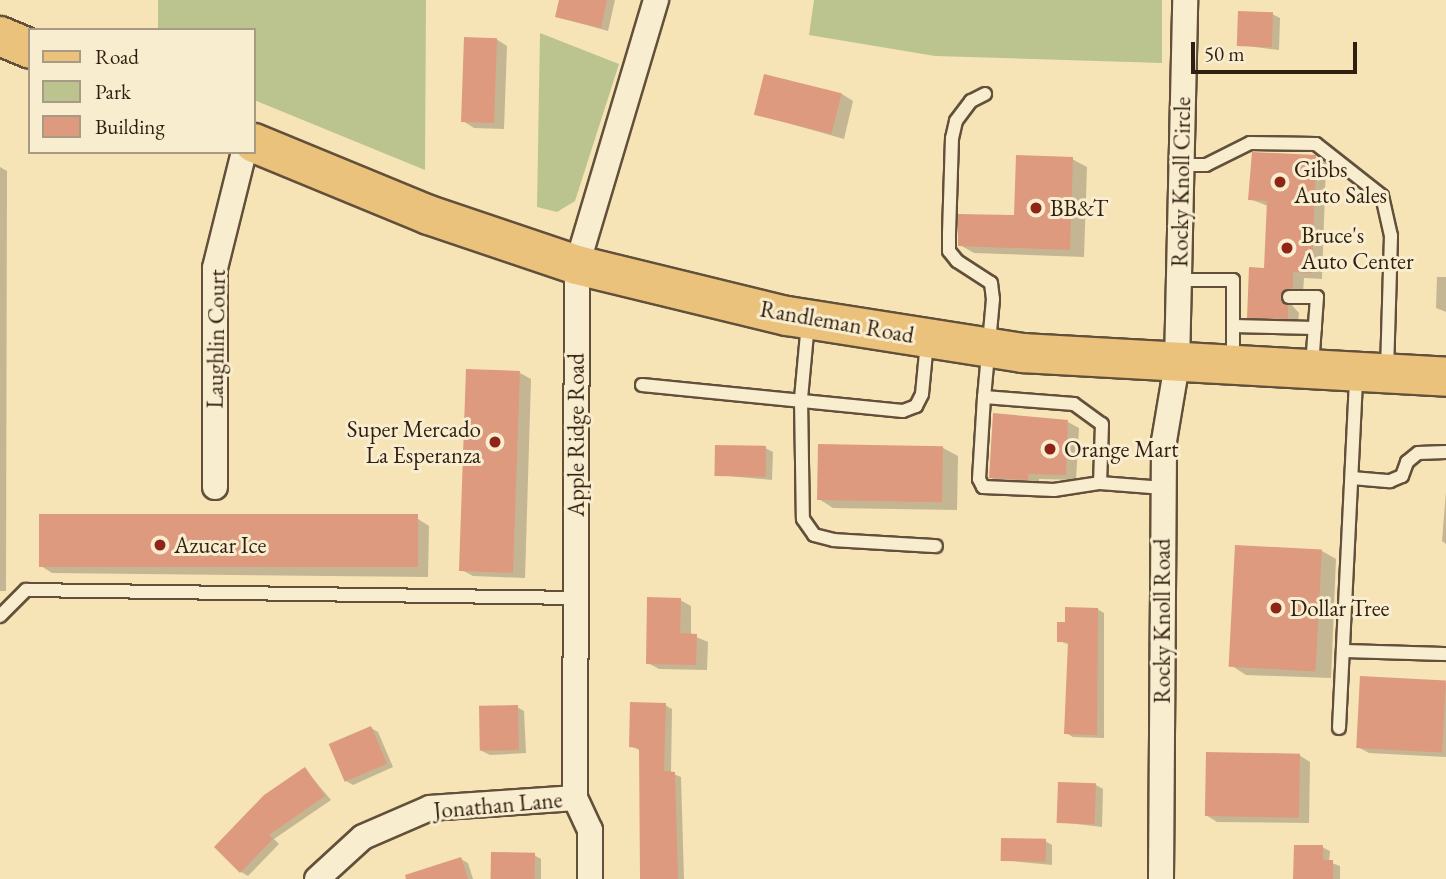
<!DOCTYPE html>
<style>
body{margin:0}
#map{position:relative;width:1446px;height:879px;overflow:hidden;background:#f6e4b7;font-family:"EB Garamond",serif}
div>[style]{position:absolute}
[style*='--x']{left:calc(var(--x)*1px);top:calc(var(--y)*1px);width:calc(var(--w)*1px);rotate:calc(var(--a)*1deg)}
.green>*{inset:0;background:#bbc48f}
.shadow>*{inset:0;background:#0003}
.building>*{inset:0;background:#de9a7e;transform-origin:0 0}
.roads{filter:drop-shadow(2px 0 #62503a) drop-shadow(-2px 0 #62503a) drop-shadow(0 2px #62503a) drop-shadow(0 -2px #62503a)}
.service>*{height:12px;margin:-6px;padding:0 6px;transform-origin:6px;border-radius:6px;background:#f9edd0}
.minor>*{height:24px;margin:-12px;padding:0 12px;transform-origin:12px;border-radius:12px;background:#f9edd0}
.primary>*{height:38px;margin:-19px;padding:0 19px;transform-origin:19px;border-radius:19px;background:#ebc27c}
.dots>*{width:19px;height:19px;translate:-50% -50%;box-sizing:border-box;border:4px solid #f9edd0;border-radius:50%}
span{translate:-50% -50%;white-space:nowrap;text-align:center;line-height:1.15;-webkit-text-stroke:6px #f9edd0;paint-order:stroke}
.poi-label{font-size:23px;color:#301f10}
.left{translate:0 -50%;text-align:left}
.right{translate:-100% -50%;text-align:right}
.street-label{font-size:23px;color:#301f10}
.legend{position:absolute;left:28px;top:28px;width:228px;height:126px;box-sizing:border-box;background:#f9edd0;border:2px solid #a99b83;margin:0;padding:9px 12px;list-style:none;font-size:21px;color:#301f10}
.legend li{display:flex;align-items:center;gap:14px;height:35px}
.legend b{width:35px;border:2px solid #a99b83}
.scale{position:absolute;left:1191px;top:42px;width:166px;height:32px;box-sizing:border-box;border:4px solid #301f10;border-top:0;padding-left:9px;font-size:21px;line-height:24px;white-space:nowrap;color:#301f10;-webkit-text-stroke:5px #f9edd0;paint-order:stroke}
</style>
<div id="map">
<div class="green">
<i style="clip-path:polygon(158px 0,426px 0,425px 170px,254px 100px,254px 30px,158px 30px)"></i>
<i style="clip-path:polygon(814px 0,1162px 0,1162px 63px,935px 56px,809px 35px)"></i>
<i style="clip-path:polygon(540px 33px,619px 64px,575px 201px,557px 212px,537px 207px)"></i>
</div>
<div class="shadow">
<i style="clip-path:polygon(561px 0,615px 0,608px 31px,557px 17px)"></i>
<i style="clip-path:polygon(1272px 14px,1280px 18px,1279px 50px,1239px 45px)"></i>
<i style="clip-path:polygon(496px 39px,507px 46px,504px 129px,474px 128px,463px 121px)"></i>
<i style="clip-path:polygon(842px 94px,853px 101px,844px 139px,756px 114px)"></i>
<i style="clip-path:polygon(1315px 157px,1326px 163px,1322px 279px,1304px 278px,1303px 294px,1290px 303px,1299px 313px,1298px 324px,1259px 323px,1248px 317px,1266px 270px,1268px 206px,1250px 199px)"></i>
<i style="clip-path:polygon(1072px 159px,1087px 167px,1084px 257px,974px 253px,960px 245px,1015px 217px)"></i>
<i style="clip-path:polygon(0 167px,7px 171px,6px 591px,0 591px)"></i>
<i style="clip-path:polygon(1437px 277px,1446px 277px,1446px 312px,1436px 308px)"></i>
<i style="clip-path:polygon(520px 373px,531px 379px,525px 578px,473px 576px,462px 570px)"></i>
<i style="clip-path:polygon(1068px 422px,1079px 428px,1076px 480px,1039px 479px,1039px 485px,1001px 484px,990px 477px)"></i>
<i style="clip-path:polygon(765px 448px,773px 452px,772px 480px,716px 475px)"></i>
<i style="clip-path:polygon(943px 448px,958px 456px,957px 510px,833px 508px,819px 499px)"></i>
<i style="clip-path:polygon(1446px 491px,1446px 544px,1442px 541px)"></i>
<i style="clip-path:polygon(418px 519px,429px 526px,428px 577px,52px 573px,41px 566px)"></i>
<i style="clip-path:polygon(1322px 551px,1336px 559px,1331px 678px,1246px 675px,1232px 666px)"></i>
<i style="clip-path:polygon(680px 600px,691px 606px,691px 635px,708px 642px,707px 670px,659px 669px,648px 663px)"></i>
<i style="clip-path:polygon(1097px 609px,1104px 613px,1104px 738px,1073px 737px,1066px 733px,1070px 645px,1059px 641px,1066px 624px)"></i>
<i style="clip-path:polygon(1446px 683px,1446px 757px,1369px 753px,1358px 747px)"></i>
<i style="clip-path:polygon(665px 705px,672px 709px,671px 773px,681px 777px,684px 879px,641px 879px,641px 751px,631px 746px)"></i>
<i style="clip-path:polygon(517px 707px,524px 711px,526px 753px,490px 755px,482px 751px)"></i>
<i style="clip-path:polygon(371px 728px,378px 732px,393px 767px,353px 785px,346px 781px)"></i>
<i style="clip-path:polygon(1299px 755px,1310px 762px,1309px 823px,1217px 822px,1206px 815px)"></i>
<i style="clip-path:polygon(305px 769px,331px 800px,274px 839px,279px 844px,248px 876px,241px 872px)"></i>
<i style="clip-path:polygon(1096px 785px,1103px 789px,1102px 827px,1059px 822px)"></i>
<i style="clip-path:polygon(1045px 841px,1052px 845px,1052px 865px,1002px 860px)"></i>
<i style="clip-path:polygon(1322px 847px,1330px 851px,1329px 862px,1340px 866px,1340px 879px,1295px 879px)"></i>
<i style="clip-path:polygon(534px 855px,541px 859px,541px 879px,492px 879px)"></i>
<i style="clip-path:polygon(461px 859px,468px 863px,473px 879px,420px 879px)"></i>
</div>
<div class="building">
<i style="clip-path:polygon(559px 0,607px 0,601px 28px,555px 17px)"></i>
<i style="left:1238px;top:11px;width:35px;height:35px;rotate:2deg"></i>
<i style="left:464px;top:37px;width:33px;height:85px;rotate:2deg"></i>
<i style="left:764px;top:74px;width:80px;height:42px;rotate:14deg"></i>
<i style="clip-path:polygon(1252px 152px,1316px 155px,1312px 273px,1293px 272px,1293px 288px,1281px 293px,1281px 301px,1288px 306px,1288px 319px,1247px 318px,1249px 267px,1264px 268px,1267px 201px,1248px 200px)"></i>
<i style="clip-path:polygon(1016px 155px,1073px 157px,1070px 250px,958px 246px,958px 214px,1014px 215px)"></i>
<i style="left:466px;top:369px;width:54px;height:202px;rotate:2deg"></i>
<i style="clip-path:polygon(993px 413px,1068px 420px,1066px 475px,1028px 474px,1028px 480px,989px 478px)"></i>
<i style="left:818px;top:444px;width:125px;height:56px;rotate:1deg"></i>
<i style="left:715px;top:445px;width:51px;height:31px;rotate:1deg"></i>
<i style="left:39px;top:514px;width:379px;height:53px"></i>
<i style="left:1235px;top:545px;width:87px;height:122px;rotate:3deg"></i>
<i style="clip-path:polygon(647px 597px,681px 598px,680px 633px,697px 634px,696px 665px,646px 664px)"></i>
<i style="clip-path:polygon(1065px 607px,1098px 608px,1097px 735px,1064px 734px,1068px 642px,1057px 642px,1057px 622px,1065px 622px)"></i>
<i style="left:1360px;top:676px;width:86px;height:72px;rotate:3deg"></i>
<i style="clip-path:polygon(630px 702px,666px 703px,664px 771px,675px 772px,678px 879px,640px 879px,639px 748px,629px 747px)"></i>
<i style="left:518px;top:705px;width:45px;height:39px;rotate:89deg"></i>
<i style="left:371px;top:726px;width:41px;height:46px;rotate:67deg"></i>
<i style="left:1206px;top:752px;width:94px;height:64px;rotate:1deg"></i>
<i style="clip-path:polygon(305px 767px,325px 796px,269px 835px,273px 839px,240px 873px,214px 847px,264px 795px)"></i>
<i style="left:1058px;top:782px;width:38px;height:41px;rotate:2deg"></i>
<i style="left:1001px;top:838px;width:45px;height:23px;rotate:1deg"></i>
<i style="clip-path:polygon(1294px 845px,1323px 845px,1323px 860px,1333px 860px,1333px 879px,1293px 879px)"></i>
<i style="left:491px;top:852px;width:44px;height:27px;rotate:1deg"></i>
<i style="clip-path:polygon(461px 857px,468px 879px,406px 879px,405px 875px)"></i>
</div>
<div class="roads">
<div class="service">
<i style="--x:985;--y:94;--w:16;--a:153"></i>
<i style="--x:971;--y:101;--w:25;--a:127"></i>
<i style="--x:956;--y:121;--w:17;--a:103"></i>
<i style="--x:952;--y:138;--w:96;--a:91.8"></i>
<i style="--x:949;--y:234;--w:17;--a:90"></i>
<i style="--x:949;--y:251;--w:13;--a:51"></i>
<i style="--x:957;--y:261;--w:40;--a:32.9"></i>
<i style="--x:991;--y:283;--w:16;--a:83"></i>
<i style="--x:993;--y:299;--w:98;--a:95.2"></i>
<i style="--x:984;--y:397;--w:90;--a:4.4"></i>
<i style="--x:1074;--y:404;--w:34;--a:36"></i>
<i style="--x:1102;--y:424;--w:59;--a:91.9"></i>
<i style="--x:1100;--y:483;--w:64;--a:4.5"></i>
<i style="--x:1182;--y:165;--w:24;--a:0"></i>
<i style="--x:1206;--y:165;--w:49;--a:-26.6"></i>
<i style="--x:1250;--y:143;--w:66;--a:0.9"></i>
<i style="--x:1316;--y:144;--w:84;--a:38.2"></i>
<i style="--x:1382;--y:196;--w:41;--a:77.3"></i>
<i style="--x:1391;--y:236;--w:135;--a:91.7"></i>
<i style="--x:1179;--y:280;--w:54;--a:0"></i>
<i style="--x:1233;--y:280;--w:82;--a:90"></i>
<i style="--x:1289;--y:297;--w:28;--a:0"></i>
<i style="--x:1317;--y:297;--w:70;--a:94.1"></i>
<i style="--x:808;--y:323;--w:75;--a:95.3"></i>
<i style="--x:801;--y:398;--w:121;--a:89.1"></i>
<i style="--x:803;--y:519;--w:19;--a:55"></i>
<i style="--x:814;--y:535;--w:21;--a:14"></i>
<i style="--x:834;--y:540;--w:102;--a:3.4"></i>
<i style="--x:1233;--y:326;--w:82;--a:1.4"></i>
<i style="--x:642;--y:385;--w:262;--a:5.7"></i>
<i style="--x:903;--y:411;--w:14;--a:-21"></i>
<i style="--x:916;--y:406;--w:13;--a:-63"></i>
<i style="--x:922;--y:394;--w:52;--a:-84.5"></i>
<i style="--x:984;--y:397;--w:82;--a:93.5"></i>
<i style="--x:979;--y:479;--w:9;--a:63"></i>
<i style="--x:983;--y:487;--w:71;--a:2.4"></i>
<i style="--x:1054;--y:490;--w:47;--a:-8.7"></i>
<i style="--x:1352;--y:478;--w:38;--a:5"></i>
<i style="--x:1390;--y:481;--w:13;--a:-23"></i>
<i style="--x:1402;--y:476;--w:15;--a:-70"></i>
<i style="--x:1407;--y:462;--w:14;--a:-39"></i>
<i style="--x:1418;--y:453;--w:28;--a:-2"></i>
<i style="--x:0;--y:616;--w:37;--a:-45"></i>
<i style="--x:26;--y:590;--w:550;--a:0.83"></i>
<i style="--x:1343;--y:651;--w:103;--a:1.7"></i>
<i style="--x:1339;--y:728;--w:351;--a:-87.2"></i>
</div>
<div class="minor">
<i style="--x:215;--y:487;--w:219;--a:-90"></i>
<i style="--x:215;--y:268;--w:120;--a:-76"></i>
<i style="--x:317;--y:879;--w:62;--a:-42.4"></i>
<i style="--x:363;--y:837;--w:73;--a:-23.4"></i>
<i style="--x:430;--y:808;--w:145;--a:-3.9"></i>
<i style="--x:590;--y:879;--w:49;--a:-90"></i>
<i style="--x:590;--y:830;--w:35;--a:-115"></i>
<i style="--x:575;--y:798;--w:533;--a:-89.79"></i>
<i style="--x:577;--y:265;--w:277;--a:-73.4"></i>
<i style="--x:1161;--y:879;--w:438;--a:-89.6"></i>
<i style="--x:1164;--y:441;--w:78;--a:-80.4"></i>
<i style="--x:1177;--y:364;--w:364;--a:-88.7"></i>
</div>
<div class="primary">
<i style="--x:0;--y:36;--w:33;--a:23"></i>
<i style="--x:254;--y:143;--w:189;--a:22.4"></i>
<i style="--x:429;--y:215;--w:156;--a:18.7"></i>
<i style="--x:577;--y:265;--w:216;--a:13.7"></i>
<i style="--x:787;--y:316;--w:239;--a:8.9"></i>
<i style="--x:1023;--y:353;--w:424;--a:3.2"></i>
</div>
</div>
<div class="dots">
<i style="left:1280px;top:182px;background:#8f2418"></i>
<i style="left:1036px;top:208px;background:#8f2418"></i>
<i style="left:1287px;top:248px;background:#8f2418"></i>
<i style="left:495px;top:442px;background:#8f2418"></i>
<i style="left:1050px;top:449px;background:#8f2418"></i>
<i style="left:160px;top:545px;background:#8f2418"></i>
<i style="left:1276px;top:608px;background:#8f2418"></i>
</div>
<div class="poi-label">
<span class="left" style="left:1294px;top:182px">Gibbs<br>Auto Sales</span>
<span class="left" style="left:1050px;top:208px">BB&amp;T</span>
<span class="left" style="left:1301px;top:248px">Bruce's<br>Auto Center</span>
<span class="right" style="left:481px;top:442px">Super Mercado<br>La Esperanza</span>
<span class="left" style="left:1064px;top:449px">Orange Mart</span>
<span class="left" style="left:174px;top:545px">Azucar Ice</span>
<span class="left" style="left:1290px;top:608px">Dollar Tree</span>
</div>
<div class="street-label">
<span style="left:1181px;top:182px;rotate:-89deg">Rocky Knoll Circle</span>
<span style="left:837px;top:322px;rotate:10deg">Randleman Road</span>
<span style="left:216px;top:339px;rotate:-89deg">Laughlin Court</span>
<span style="left:576px;top:435px;rotate:-90deg">Apple Ridge Road</span>
<span style="left:1162px;top:621px;rotate:-90deg">Rocky Knoll Road</span>
<span style="left:498px;top:805px;rotate:-5deg">Jonathan Lane</span>
</div>
<ul class="legend">
<li><b style="height:9px;background:#ebc27c"></b>Road</li>
<li><b style="height:19px;background:#bbc48f"></b>Park</li>
<li><b style="height:19px;background:#de9a7e"></b>Building</li>
</ul>
<div class="scale">50 m</div>
</div>
